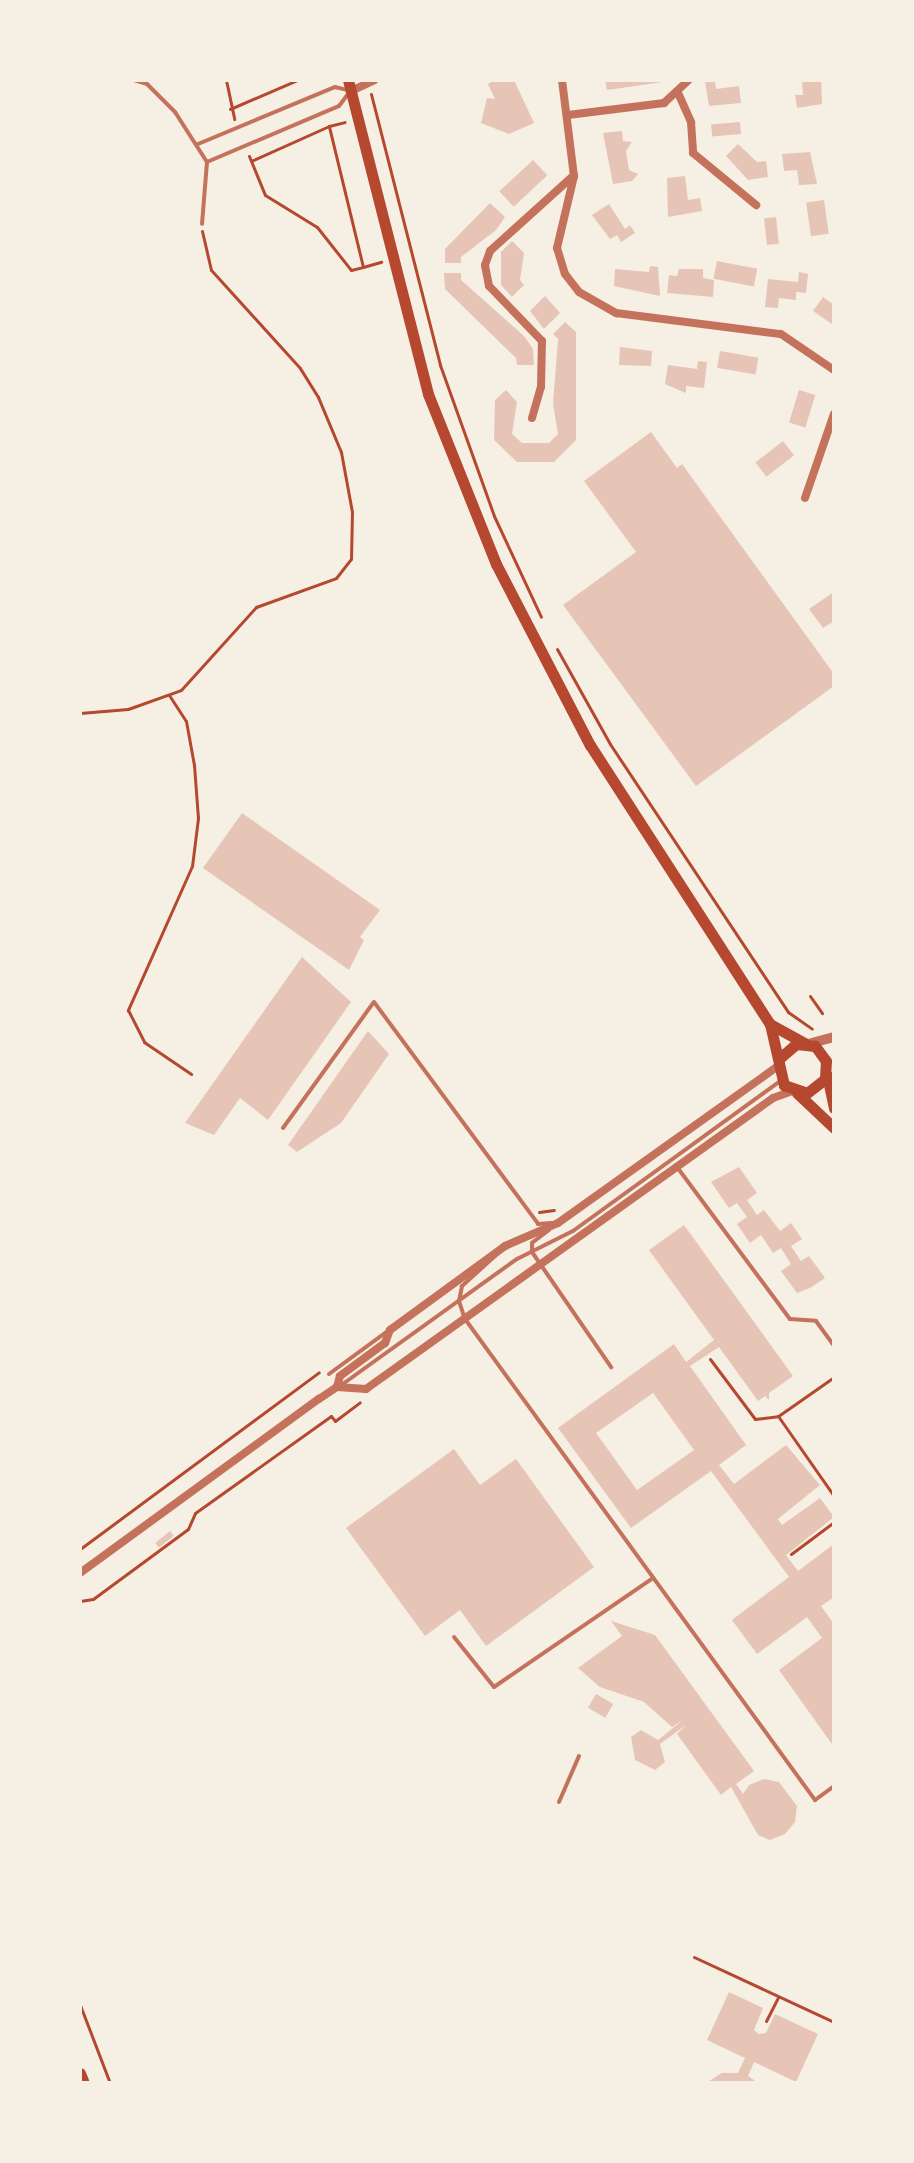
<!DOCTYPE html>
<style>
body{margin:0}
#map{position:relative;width:914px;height:2163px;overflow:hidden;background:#f6efe4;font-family:Manrope,sans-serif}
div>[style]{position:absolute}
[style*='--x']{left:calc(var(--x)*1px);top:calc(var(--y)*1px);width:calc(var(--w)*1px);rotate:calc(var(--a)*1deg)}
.building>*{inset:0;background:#e6c5b7;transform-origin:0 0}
.path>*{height:3px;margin:-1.5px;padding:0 1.5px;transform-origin:1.5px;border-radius:1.5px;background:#b5482f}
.service>*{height:4px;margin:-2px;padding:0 2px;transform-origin:2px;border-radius:2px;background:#c5725c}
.minor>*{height:8px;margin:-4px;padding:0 4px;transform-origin:4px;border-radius:4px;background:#c5725c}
.tertiary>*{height:10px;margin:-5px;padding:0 5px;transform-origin:5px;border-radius:5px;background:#c5725c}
.secondary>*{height:11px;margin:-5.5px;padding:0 5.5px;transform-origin:5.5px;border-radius:5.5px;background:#b5482f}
span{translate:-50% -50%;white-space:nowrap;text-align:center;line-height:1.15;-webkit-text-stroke:8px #f6efe4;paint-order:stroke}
.frame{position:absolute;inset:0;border:82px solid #f6efe4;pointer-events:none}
</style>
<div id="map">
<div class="building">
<i style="clip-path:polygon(495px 80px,514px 80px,534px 123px,509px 134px,481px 123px,487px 98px,495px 99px,488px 84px)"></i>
<i style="clip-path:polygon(605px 80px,663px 80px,663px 82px,607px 90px)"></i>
<i style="clip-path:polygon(715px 80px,716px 89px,739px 86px,741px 103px,709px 106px,705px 81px)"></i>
<i style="clip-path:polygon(802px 80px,821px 80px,822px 104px,797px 108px,795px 95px,803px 95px)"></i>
<i style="left:740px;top:122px;width:12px;height:29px;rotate:85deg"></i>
<i style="clip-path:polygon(622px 131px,623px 141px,632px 142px,626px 151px,629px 170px,638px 174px,632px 181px,613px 184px,603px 133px)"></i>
<i style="clip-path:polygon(738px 144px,757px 162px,766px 161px,768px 177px,748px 180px,739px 170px,726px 156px)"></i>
<i style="clip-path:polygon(810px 152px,817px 184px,799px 185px,797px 170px,784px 171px,782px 154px)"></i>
<i style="left:533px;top:160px;width:21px;height:46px;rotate:47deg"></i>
<i style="clip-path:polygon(685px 176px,688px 200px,700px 198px,702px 211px,668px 217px,667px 178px)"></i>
<i style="left:824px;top:200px;width:34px;height:18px;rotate:82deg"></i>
<i style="clip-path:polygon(490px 203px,505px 217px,496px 230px,461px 257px,461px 263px,445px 263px,445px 249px)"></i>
<i style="clip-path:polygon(609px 204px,625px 229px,630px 225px,635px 233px,621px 242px,617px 235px,610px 239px,592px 215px)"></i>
<i style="left:776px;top:217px;width:27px;height:12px;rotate:84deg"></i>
<i style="clip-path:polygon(512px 241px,524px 253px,520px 280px,524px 285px,512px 297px,501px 285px,501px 252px)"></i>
<i style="left:717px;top:261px;width:41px;height:18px;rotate:11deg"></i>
<i style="clip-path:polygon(650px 266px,658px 267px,660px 296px,614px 286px,615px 269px,649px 272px)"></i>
<i style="clip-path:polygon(679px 269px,703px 269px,703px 278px,714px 280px,713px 297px,667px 293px,669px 275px,677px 276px)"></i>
<i style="clip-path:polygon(799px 272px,808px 274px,806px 293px,796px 292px,796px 300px,779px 298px,778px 308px,765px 307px,768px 279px,798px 282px)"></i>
<i style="clip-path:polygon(444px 273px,461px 273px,461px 280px,524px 336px,533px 349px,534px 365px,517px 365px,516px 358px,445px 289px)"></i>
<i style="clip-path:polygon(545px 296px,560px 313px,544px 329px,530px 311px)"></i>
<i style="clip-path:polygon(823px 297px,834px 305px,832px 324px,813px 311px)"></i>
<i style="clip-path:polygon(565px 322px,576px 332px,576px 440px,554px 462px,517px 462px,494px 440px,495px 400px,506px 390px,517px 402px,512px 434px,522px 443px,549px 443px,558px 434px,553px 404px,558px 339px,553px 334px)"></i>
<i style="clip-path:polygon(620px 347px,652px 351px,651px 366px,619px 365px)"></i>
<i style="left:720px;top:351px;width:39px;height:17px;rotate:10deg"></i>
<i style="clip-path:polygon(698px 361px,707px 362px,704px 388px,686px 386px,686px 393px,665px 384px,668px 365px,697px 369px)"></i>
<i style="left:799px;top:390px;width:17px;height:34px;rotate:17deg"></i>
<i style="clip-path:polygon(651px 432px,677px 468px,682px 464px,834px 674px,834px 686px,696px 786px,563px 605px,636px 552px,584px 481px)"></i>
<i style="left:783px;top:441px;width:18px;height:35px;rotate:52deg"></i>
<i style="clip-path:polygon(834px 592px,834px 621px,823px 628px,809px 609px)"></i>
<i style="clip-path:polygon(242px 813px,380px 910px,360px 937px,364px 940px,349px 970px,203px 868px)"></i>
<i style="clip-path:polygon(302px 957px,351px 1002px,268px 1120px,240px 1098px,214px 1135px,185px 1123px)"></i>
<i style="clip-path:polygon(368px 1031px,389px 1054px,341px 1123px,297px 1152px,288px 1145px)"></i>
<i style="clip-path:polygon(739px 1167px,757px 1193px,747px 1200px,757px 1215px,764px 1210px,780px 1231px,791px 1223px,802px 1239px,791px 1246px,801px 1261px,809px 1256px,825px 1278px,810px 1288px,797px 1293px,781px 1271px,791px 1264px,781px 1248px,773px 1253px,761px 1235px,750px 1243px,737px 1224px,747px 1217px,737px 1203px,729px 1208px,711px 1182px)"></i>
<i style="clip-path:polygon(evenodd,684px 1225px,793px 1376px,769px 1393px,769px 1400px,765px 1396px,758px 1401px,719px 1347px,690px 1366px,746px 1445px,719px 1465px,734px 1484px,786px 1445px,820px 1485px,778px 1519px,782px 1525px,820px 1498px,834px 1517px,786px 1555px,798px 1571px,834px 1544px,834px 1597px,821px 1606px,834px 1624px,834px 1747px,779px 1670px,822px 1638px,807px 1617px,757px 1654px,732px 1620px,789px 1577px,711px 1471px,631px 1528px,558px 1428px,674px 1344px,686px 1362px,714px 1340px,649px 1250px,684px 1225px,653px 1393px,694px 1450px,637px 1490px,596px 1433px,653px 1393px)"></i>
<i style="clip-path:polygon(454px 1449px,480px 1485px,516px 1459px,594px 1567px,486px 1646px,460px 1610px,425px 1636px,346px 1528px)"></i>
<i style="left:170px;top:1531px;width:6px;height:19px;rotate:51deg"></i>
<i style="clip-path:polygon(611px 1621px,655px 1635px,754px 1771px,736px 1784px,743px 1794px,749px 1785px,764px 1779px,779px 1782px,797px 1806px,795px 1822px,785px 1834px,770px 1840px,758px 1835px,731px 1787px,721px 1795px,677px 1734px,686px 1725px,660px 1744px,665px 1762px,655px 1770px,635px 1760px,631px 1737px,641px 1730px,658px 1740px,683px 1720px,672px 1727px,644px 1702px,600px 1687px,578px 1668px,622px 1636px)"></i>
<i style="left:596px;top:1694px;width:20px;height:16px;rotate:30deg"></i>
<i style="clip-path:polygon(729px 1992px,763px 2008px,754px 2030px,759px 2034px,766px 2033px,775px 2014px,818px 2034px,796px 2082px,754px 2062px,748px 2076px,758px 2083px,706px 2083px,722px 2073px,738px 2073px,745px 2058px,707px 2040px)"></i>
</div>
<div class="path">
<i style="--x:226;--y:80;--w:40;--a:78"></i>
<i style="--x:371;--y:94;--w:280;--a:75.7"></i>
<i style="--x:440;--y:365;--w:160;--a:70.3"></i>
<i style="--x:494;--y:516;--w:111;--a:65"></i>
<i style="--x:230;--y:109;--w:73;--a:-23.4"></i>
<i style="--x:329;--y:126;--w:16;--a:-14"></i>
<i style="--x:249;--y:156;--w:42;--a:67.7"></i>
<i style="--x:265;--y:195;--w:61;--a:31.6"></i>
<i style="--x:317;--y:227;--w:55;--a:51.7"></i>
<i style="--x:351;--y:270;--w:12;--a:-14"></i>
<i style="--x:363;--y:267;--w:145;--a:-103.6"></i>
<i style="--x:329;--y:126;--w:85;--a:155.8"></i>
<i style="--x:363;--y:267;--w:19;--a:-16"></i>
<i style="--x:557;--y:649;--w:109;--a:60.8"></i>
<i style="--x:610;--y:744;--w:322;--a:56.4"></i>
<i style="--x:788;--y:1012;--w:29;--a:35"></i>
<i style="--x:169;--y:695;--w:31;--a:57"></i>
<i style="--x:186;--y:721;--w:45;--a:79.7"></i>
<i style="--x:194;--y:765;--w:53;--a:85.7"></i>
<i style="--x:198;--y:818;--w:48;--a:97.1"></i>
<i style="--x:192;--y:866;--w:158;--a:114"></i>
<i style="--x:128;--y:1010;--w:36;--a:63"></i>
<i style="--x:144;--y:1042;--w:57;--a:34.2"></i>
<i style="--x:80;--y:713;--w:48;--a:-4.8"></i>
<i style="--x:128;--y:709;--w:56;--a:-19.7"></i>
<i style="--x:181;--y:690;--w:112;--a:-47.9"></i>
<i style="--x:256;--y:607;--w:85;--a:-19.9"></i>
<i style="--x:336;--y:578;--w:24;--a:-52"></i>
<i style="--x:351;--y:559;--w:47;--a:-88.8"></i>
<i style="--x:352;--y:512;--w:61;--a:-100.4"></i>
<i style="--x:341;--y:452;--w:60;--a:-112.7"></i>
<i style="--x:318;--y:397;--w:34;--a:-122"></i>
<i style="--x:300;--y:368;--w:132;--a:-132.2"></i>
<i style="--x:211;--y:270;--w:40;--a:-103"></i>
<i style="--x:810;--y:996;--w:21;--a:55"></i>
<i style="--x:539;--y:1212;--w:15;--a:-8"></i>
<i style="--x:710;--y:1359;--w:75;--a:53.1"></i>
<i style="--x:755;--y:1419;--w:23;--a:-7"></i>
<i style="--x:834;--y:1377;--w:68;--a:145.1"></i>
<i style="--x:778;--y:1416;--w:98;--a:55"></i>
<i style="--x:80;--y:1549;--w:297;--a:-36.5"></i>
<i style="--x:791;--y:1554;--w:54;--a:-36.7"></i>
<i style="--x:80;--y:1601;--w:13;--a:-9"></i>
<i style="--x:93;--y:1599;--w:118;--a:-36.4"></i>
<i style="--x:188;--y:1529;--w:17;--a:-66"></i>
<i style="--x:195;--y:1513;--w:167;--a:-35.5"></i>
<i style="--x:331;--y:1416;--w:6;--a:51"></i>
<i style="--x:335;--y:1421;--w:31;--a:-37"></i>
<i style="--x:694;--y:1957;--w:154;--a:24.9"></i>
<i style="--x:80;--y:2005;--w:84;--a:69"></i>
<i style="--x:766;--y:2021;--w:27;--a:-63"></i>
</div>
<div class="service">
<i style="--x:134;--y:80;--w:14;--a:17"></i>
<i style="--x:147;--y:84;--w:40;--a:45"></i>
<i style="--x:175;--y:112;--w:59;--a:57.4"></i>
<i style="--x:207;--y:162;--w:62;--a:94.6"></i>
<i style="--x:198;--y:144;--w:148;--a:-22.6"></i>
<i style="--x:335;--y:87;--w:12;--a:14"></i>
<i style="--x:207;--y:162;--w:143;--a:-23"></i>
<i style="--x:339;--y:106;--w:15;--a:-53"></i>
<i style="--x:283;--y:1128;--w:155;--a:-54.2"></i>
<i style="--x:374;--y:1002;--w:276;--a:53.5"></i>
<i style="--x:538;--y:1224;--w:13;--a:-4"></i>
<i style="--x:677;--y:1167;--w:189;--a:53.4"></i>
<i style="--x:790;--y:1319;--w:26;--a:4"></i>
<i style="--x:816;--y:1321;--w:31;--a:54"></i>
<i style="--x:549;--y:1230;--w:21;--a:143"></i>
<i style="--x:532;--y:1243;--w:9;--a:90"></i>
<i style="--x:532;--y:1252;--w:140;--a:55.5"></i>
<i style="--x:495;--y:1256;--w:45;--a:137.7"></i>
<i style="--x:462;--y:1286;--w:15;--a:101"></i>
<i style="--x:459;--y:1301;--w:19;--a:72"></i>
<i style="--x:465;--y:1319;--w:595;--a:53.96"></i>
<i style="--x:815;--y:1800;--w:24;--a:-36"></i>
<i style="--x:329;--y:1374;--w:73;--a:-36.1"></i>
<i style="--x:340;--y:1386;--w:218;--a:-35.7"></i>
<i style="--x:517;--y:1259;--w:63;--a:-26.6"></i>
<i style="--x:573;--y:1231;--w:254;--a:-35.9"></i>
<i style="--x:454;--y:1637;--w:64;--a:51.3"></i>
<i style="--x:494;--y:1687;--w:193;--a:-34.4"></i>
<i style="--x:559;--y:1802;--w:50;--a:-66.5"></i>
</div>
<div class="minor">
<i style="--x:562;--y:80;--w:97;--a:82.9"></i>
<i style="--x:574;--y:176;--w:74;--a:103.3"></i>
<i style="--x:557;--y:248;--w:27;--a:73"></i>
<i style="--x:565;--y:274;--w:23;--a:52"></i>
<i style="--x:579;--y:292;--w:43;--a:29.6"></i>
<i style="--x:616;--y:313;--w:166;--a:7.3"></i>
<i style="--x:781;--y:334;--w:64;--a:34.2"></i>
<i style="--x:351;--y:91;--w:26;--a:-25"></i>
<i style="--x:679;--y:95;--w:30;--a:66"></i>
<i style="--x:691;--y:122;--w:31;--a:86"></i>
<i style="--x:693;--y:153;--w:82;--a:39.5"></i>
<i style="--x:568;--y:115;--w:97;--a:-7.1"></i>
<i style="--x:664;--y:103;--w:34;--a:-43"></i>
<i style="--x:532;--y:418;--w:32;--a:-74"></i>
<i style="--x:541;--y:387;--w:46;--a:-88.8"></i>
<i style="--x:542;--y:341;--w:76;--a:-133.9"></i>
<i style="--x:489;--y:286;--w:21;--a:-101"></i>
<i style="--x:485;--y:265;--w:15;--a:-70"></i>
<i style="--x:490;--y:251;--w:112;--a:-42.1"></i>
<i style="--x:805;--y:498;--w:89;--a:-71"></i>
<i style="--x:337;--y:1387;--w:11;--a:-75"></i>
<i style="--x:340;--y:1376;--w:56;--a:-36.3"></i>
<i style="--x:385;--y:1343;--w:14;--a:-69"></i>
<i style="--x:390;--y:1330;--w:142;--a:-36.1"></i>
<i style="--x:505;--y:1246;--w:58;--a:-23.5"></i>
<i style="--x:558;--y:1223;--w:269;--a:-35.5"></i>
<i style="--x:80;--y:1573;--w:296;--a:-36.1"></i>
<i style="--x:319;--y:1399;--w:22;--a:-34"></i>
<i style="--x:337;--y:1387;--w:29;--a:4"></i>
<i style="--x:366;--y:1389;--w:500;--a:-35.56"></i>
<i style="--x:773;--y:1098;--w:20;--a:-20"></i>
</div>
<div class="tertiary">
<i style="--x:808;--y:1044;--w:27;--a:-15"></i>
</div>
<div class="secondary">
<i style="--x:348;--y:80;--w:324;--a:75.7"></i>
<i style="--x:428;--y:394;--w:183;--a:68.2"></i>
<i style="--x:496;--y:564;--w:204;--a:62.6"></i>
<i style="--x:590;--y:745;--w:332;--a:57.2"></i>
<i style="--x:770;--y:1024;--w:39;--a:29"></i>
<i style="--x:770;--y:1024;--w:63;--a:77.1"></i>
<i style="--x:784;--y:1085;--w:24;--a:19"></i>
<i style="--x:807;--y:1093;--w:23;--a:-38"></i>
<i style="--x:825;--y:1079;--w:18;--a:-87"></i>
<i style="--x:826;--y:1061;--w:19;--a:-126"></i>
<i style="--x:815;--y:1046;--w:19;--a:-174"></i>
<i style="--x:796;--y:1044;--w:23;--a:139"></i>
<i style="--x:827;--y:1075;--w:34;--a:78"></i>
<i style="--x:797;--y:1093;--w:51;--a:43.4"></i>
<i style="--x:80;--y:2073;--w:11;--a:68"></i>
</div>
<div class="frame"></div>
</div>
